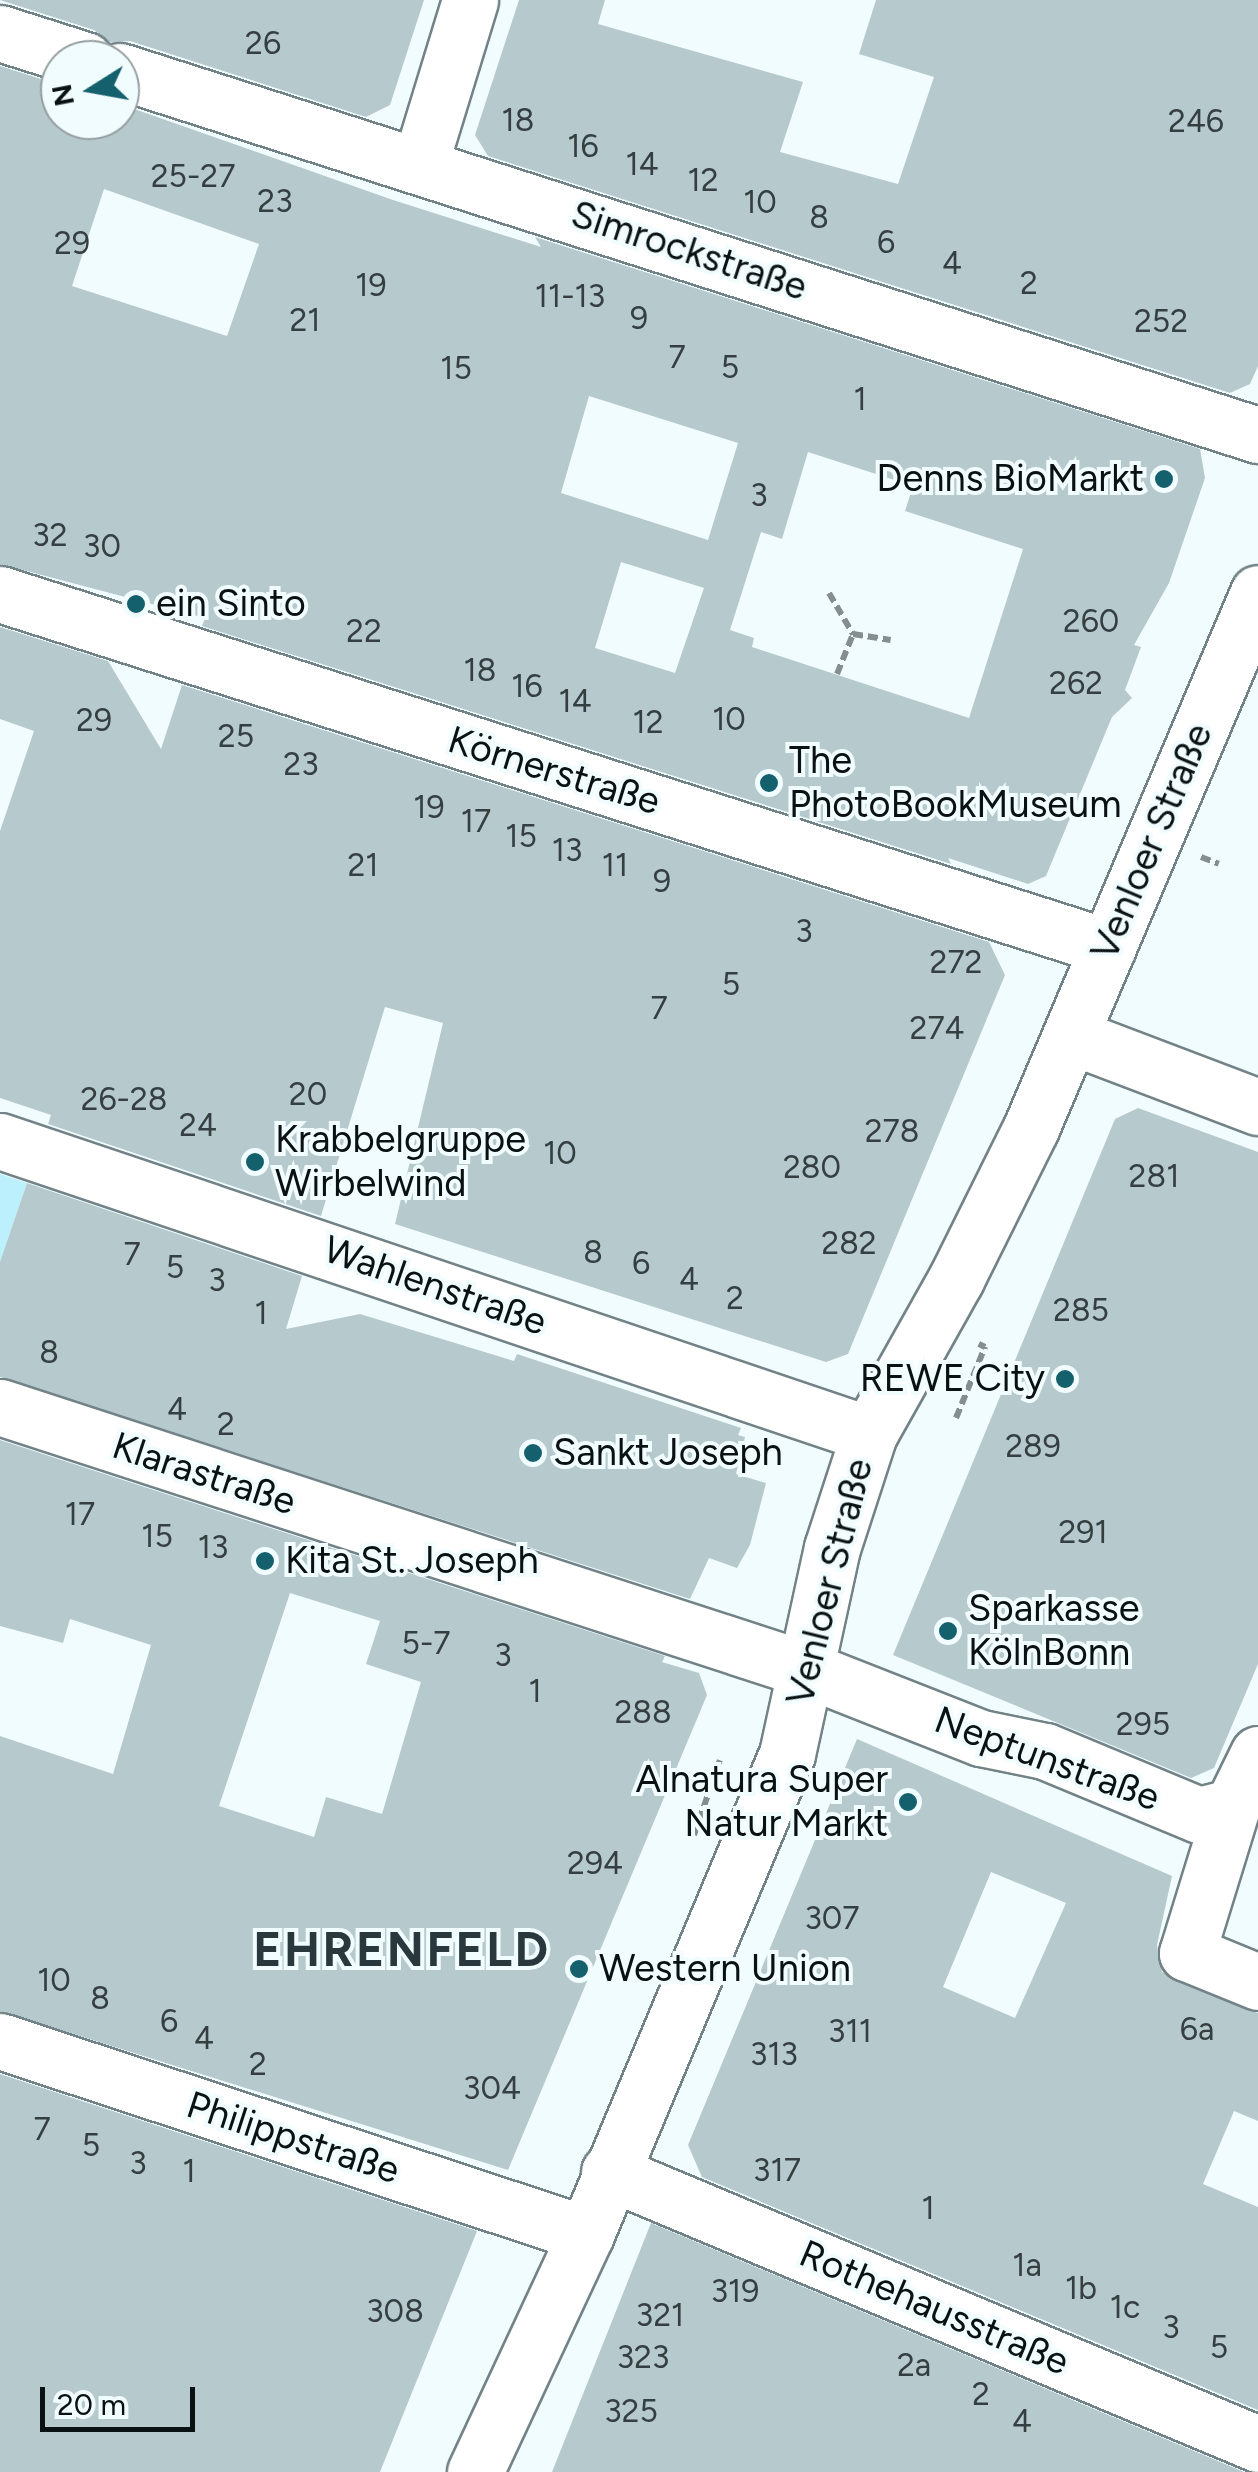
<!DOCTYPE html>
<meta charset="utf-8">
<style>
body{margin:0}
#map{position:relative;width:1258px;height:2472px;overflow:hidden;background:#f1fcff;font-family:Figtree,sans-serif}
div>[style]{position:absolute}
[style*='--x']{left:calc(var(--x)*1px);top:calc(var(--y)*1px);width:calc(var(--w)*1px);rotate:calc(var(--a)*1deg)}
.green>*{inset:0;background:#bcf0fc}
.building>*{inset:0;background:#b6c9cd}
.path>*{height:6px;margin-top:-3px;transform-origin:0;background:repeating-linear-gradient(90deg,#848d8f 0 10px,transparent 0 15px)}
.roads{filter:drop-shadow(2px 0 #728387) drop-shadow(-2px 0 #728387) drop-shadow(0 2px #728387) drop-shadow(0 -2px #728387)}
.minor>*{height:55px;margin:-27.5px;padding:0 27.5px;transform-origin:27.5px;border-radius:27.5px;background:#fff}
.dots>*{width:28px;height:28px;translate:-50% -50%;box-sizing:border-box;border:5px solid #f1fcff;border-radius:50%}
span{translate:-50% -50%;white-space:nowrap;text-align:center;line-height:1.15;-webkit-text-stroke:8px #f1fcff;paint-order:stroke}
.number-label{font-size:32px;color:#353f41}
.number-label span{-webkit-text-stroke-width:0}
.street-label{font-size:38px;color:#0a1112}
.poi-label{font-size:38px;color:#0a1112}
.right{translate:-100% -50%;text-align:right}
.left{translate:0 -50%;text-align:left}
.district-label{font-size:48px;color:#28383c;font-weight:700;letter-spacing:2.5px}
.north{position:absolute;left:40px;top:40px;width:100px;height:100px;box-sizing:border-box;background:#f1fcff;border:2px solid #959ea0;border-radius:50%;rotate:259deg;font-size:28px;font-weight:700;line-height:40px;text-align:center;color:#0a1112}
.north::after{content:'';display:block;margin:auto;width:35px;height:45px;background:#15606d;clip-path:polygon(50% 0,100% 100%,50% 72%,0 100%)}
.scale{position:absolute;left:40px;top:2387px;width:155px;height:45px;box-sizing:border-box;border:5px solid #0a1112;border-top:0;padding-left:12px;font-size:30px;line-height:35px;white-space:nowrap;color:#0a1112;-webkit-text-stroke:8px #f1fcff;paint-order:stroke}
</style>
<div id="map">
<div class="green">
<i style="clip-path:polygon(0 1174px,27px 1183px,0 1263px)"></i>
</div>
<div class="building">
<i style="clip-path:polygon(0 0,424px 0,390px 105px,366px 117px,130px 41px,110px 42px,94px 30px)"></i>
<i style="clip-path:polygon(519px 0,605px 0,598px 24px,803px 82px,780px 152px,898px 184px,934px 77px,859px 54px,876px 0,1258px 0,1258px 366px,1250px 384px,1230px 393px,488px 156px,475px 135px)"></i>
<i style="clip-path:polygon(evenodd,0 66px,60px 85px,60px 120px,120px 120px,120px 104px,393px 200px,541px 247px,535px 237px,1200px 449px,1205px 478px,1169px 583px,1134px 645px,1141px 647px,1125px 690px,1132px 698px,1112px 717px,1046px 876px,1028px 884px,948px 858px,951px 864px,202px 626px,205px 618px,0 564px,0 66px,104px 189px,259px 244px,227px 336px,72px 286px,104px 189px,0 66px,589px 396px,738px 443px,708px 540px,561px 493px,589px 396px,0 66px,808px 452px,913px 486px,905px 511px,1023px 549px,969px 718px,752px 647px,754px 638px,730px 630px,761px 532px,782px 539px,808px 452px,0 66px,621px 562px,704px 588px,675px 673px,595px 648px,621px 562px)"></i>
<i style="clip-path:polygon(0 627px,108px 661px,161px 749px,182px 685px,989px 942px,1005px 975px,848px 1354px,826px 1362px,395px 1224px,443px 1023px,385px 1007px,321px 1216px,48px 1124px,51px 1115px,0 1098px,0 831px,34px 731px,0 719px)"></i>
<i style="clip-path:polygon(1138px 1108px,1258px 1152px,1258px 1664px,1214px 1768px,1191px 1778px,893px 1655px,1115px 1119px)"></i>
<i style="clip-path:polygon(27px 1183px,302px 1276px,286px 1329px,360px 1314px,514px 1361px,517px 1354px,741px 1428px,738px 1435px,745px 1437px,736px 1474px,766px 1483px,750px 1545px,737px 1568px,709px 1558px,690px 1599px,0 1377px,0 1262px)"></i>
<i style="clip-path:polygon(evenodd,0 1440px,665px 1656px,662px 1662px,699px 1673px,707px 1695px,508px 2170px,0 2011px,0 1736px,113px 1774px,151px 1645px,70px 1619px,63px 1643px,0 1626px,0 1440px,290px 1593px,380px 1621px,366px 1664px,421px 1682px,382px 1814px,326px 1797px,314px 1837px,219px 1806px,290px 1593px)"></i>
<i style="clip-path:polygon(evenodd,857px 1739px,1172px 1876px,1157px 1945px,1162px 1972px,1258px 2013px,1258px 2121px,1234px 2111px,1203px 2184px,1258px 2207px,1258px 2410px,702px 2177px,688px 2145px,857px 1739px,991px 1872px,1066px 1903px,1015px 2018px,943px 1987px,991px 1872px)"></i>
<i style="clip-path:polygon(0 2074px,477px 2231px,380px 2472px,0 2472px)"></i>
<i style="clip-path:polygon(651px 2223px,1244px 2472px,552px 2472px)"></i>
</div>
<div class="path">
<i style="--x:829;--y:593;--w:48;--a:59.7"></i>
<i style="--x:837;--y:674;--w:43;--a:-68.2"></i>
<i style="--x:853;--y:634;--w:38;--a:9"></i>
<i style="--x:1201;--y:857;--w:19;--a:21"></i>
<i style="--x:956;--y:1418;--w:77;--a:-67.8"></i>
<i style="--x:985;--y:1347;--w:7;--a:-153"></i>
<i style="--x:694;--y:1835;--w:79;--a:-70.9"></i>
</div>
<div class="roads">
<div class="minor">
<i style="--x:0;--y:33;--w:89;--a:17.6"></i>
<i style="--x:120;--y:71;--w:1195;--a:17.74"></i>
<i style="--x:420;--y:164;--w:171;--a:-73"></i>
<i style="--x:0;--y:594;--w:1163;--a:17.67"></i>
<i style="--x:1071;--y:1036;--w:200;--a:20.8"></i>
<i style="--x:0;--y:1141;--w:917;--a:18.63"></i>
<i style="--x:0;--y:1407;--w:850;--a:18.03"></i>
<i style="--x:808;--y:1670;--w:186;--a:21.5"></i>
<i style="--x:981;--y:1738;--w:65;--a:11.5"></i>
<i style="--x:1045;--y:1751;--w:167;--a:22.6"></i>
<i style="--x:1199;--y:1815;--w:34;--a:-14"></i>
<i style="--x:1232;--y:1807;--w:59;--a:-63.9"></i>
<i style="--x:1232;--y:1807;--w:153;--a:107.1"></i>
<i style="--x:1187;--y:1953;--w:77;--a:22.2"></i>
<i style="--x:0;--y:2041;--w:617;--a:18.23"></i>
<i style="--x:609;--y:2172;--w:704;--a:22.74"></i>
<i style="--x:475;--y:2472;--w:263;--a:-65"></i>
<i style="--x:586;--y:2234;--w:520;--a:-67.28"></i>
<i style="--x:787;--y:1754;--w:211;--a:-77.7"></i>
<i style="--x:832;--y:1548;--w:120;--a:-72"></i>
<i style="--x:869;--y:1434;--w:178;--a:-60.7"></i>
<i style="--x:956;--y:1279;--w:169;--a:-63.6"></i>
<i style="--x:1031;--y:1128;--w:581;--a:-67.01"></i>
</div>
</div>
<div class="dots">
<i style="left:1164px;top:479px;background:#15606d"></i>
<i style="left:136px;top:604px;background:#15606d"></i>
<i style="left:769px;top:783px;background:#15606d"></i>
<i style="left:255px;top:1162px;background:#15606d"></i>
<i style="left:1065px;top:1379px;background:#15606d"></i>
<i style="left:533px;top:1453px;background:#15606d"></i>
<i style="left:265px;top:1561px;background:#15606d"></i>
<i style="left:948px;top:1631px;background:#15606d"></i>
<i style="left:908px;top:1802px;background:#15606d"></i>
<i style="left:579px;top:1969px;background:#15606d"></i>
</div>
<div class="number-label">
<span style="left:263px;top:43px">26</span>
<span style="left:518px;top:120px">18</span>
<span style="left:1196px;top:121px">246</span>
<span style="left:583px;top:146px">16</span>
<span style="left:642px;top:164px">14</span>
<span style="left:193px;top:176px">25-27</span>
<span style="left:703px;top:180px">12</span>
<span style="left:275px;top:201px">23</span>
<span style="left:760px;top:202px">10</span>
<span style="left:819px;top:217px">8</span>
<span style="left:886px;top:242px">6</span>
<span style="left:72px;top:243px">29</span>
<span style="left:952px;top:263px">4</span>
<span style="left:1029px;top:283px">2</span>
<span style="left:371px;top:285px">19</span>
<span style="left:570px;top:296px">11-13</span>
<span style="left:639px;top:318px">9</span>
<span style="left:305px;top:320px">21</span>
<span style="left:1161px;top:321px">252</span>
<span style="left:677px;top:357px">7</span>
<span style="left:730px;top:367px">5</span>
<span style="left:456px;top:368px">15</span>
<span style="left:860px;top:399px">1</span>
<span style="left:759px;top:495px">3</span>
<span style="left:50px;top:535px">32</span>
<span style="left:102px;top:546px">30</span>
<span style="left:1091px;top:621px">260</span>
<span style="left:364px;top:631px">22</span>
<span style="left:480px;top:670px">18</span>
<span style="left:1076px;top:683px">262</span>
<span style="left:527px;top:686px">16</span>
<span style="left:575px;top:701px">14</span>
<span style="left:729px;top:719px">10</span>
<span style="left:94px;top:720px">29</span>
<span style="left:648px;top:722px">12</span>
<span style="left:236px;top:736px">25</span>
<span style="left:301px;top:764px">23</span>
<span style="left:429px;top:807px">19</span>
<span style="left:476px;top:821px">17</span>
<span style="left:521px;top:836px">15</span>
<span style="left:567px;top:850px">13</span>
<span style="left:363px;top:865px">21</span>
<span style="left:615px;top:865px">11</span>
<span style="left:662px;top:881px">9</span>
<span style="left:804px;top:931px">3</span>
<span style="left:956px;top:962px">272</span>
<span style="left:731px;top:984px">5</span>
<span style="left:659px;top:1008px">7</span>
<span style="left:937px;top:1028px">274</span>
<span style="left:308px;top:1094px">20</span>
<span style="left:124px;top:1099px">26-28</span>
<span style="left:198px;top:1125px">24</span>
<span style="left:892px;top:1131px">278</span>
<span style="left:560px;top:1153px">10</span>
<span style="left:812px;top:1167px">280</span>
<span style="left:1154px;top:1176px">281</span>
<span style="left:849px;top:1243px">282</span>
<span style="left:593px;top:1252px">8</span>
<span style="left:132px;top:1254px">7</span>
<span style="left:641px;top:1263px">6</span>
<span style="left:175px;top:1267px">5</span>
<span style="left:689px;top:1279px">4</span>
<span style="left:217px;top:1280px">3</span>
<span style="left:735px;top:1298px">2</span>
<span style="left:1081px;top:1310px">285</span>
<span style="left:261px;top:1313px">1</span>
<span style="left:49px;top:1352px">8</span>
<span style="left:177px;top:1409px">4</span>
<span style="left:226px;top:1424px">2</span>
<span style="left:1033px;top:1446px">289</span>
<span style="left:80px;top:1514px">17</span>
<span style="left:1083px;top:1532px">291</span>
<span style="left:157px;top:1536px">15</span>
<span style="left:213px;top:1547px">13</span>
<span style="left:426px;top:1643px">5-7</span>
<span style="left:503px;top:1655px">3</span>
<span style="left:535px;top:1691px">1</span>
<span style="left:643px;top:1712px">288</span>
<span style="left:1143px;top:1724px">295</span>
<span style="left:595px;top:1863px">294</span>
<span style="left:832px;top:1918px">307</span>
<span style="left:54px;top:1980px">10</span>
<span style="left:100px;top:1998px">8</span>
<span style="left:169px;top:2021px">6</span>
<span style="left:1197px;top:2029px">6a</span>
<span style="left:850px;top:2031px">311</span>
<span style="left:204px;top:2038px">4</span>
<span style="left:774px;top:2054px">313</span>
<span style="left:258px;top:2064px">2</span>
<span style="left:492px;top:2088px">304</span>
<span style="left:42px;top:2129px">7</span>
<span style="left:91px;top:2145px">5</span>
<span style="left:138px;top:2163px">3</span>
<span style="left:777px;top:2170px">317</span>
<span style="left:189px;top:2171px">1</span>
<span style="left:928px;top:2208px">1</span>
<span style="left:1027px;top:2265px">1a</span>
<span style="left:1081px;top:2288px">1b</span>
<span style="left:735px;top:2291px">319</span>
<span style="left:1125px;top:2307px">1c</span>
<span style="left:395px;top:2311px">308</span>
<span style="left:660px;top:2315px">321</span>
<span style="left:1171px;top:2327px">3</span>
<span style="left:1219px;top:2347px">5</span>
<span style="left:643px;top:2357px">323</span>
<span style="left:914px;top:2365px">2a</span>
<span style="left:981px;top:2394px">2</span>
<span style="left:631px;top:2411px">325</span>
<span style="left:1022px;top:2421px">4</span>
</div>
<div class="street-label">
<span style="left:689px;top:251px;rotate:18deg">Simrockstraße</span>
<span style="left:554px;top:771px;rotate:17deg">Körnerstraße</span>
<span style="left:1152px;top:842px;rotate:-67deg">Venloer Straße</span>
<span style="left:435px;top:1286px;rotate:19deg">Wahlenstraße</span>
<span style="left:204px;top:1474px;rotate:18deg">Klarastraße</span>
<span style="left:830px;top:1582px;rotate:-76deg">Venloer Straße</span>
<span style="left:1047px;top:1759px;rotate:20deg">Neptunstraße</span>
<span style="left:293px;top:2138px;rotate:18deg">Philippstraße</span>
<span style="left:934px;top:2308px;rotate:23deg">Rothehausstraße</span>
</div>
<div class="poi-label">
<span class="right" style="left:1144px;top:479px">Denns BioMarkt</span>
<span class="left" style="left:156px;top:604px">ein Sinto</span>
<span class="left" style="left:789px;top:783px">The<br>PhotoBookMuseum</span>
<span class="left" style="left:275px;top:1162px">Krabbelgruppe<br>Wirbelwind</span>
<span class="right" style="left:1045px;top:1379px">REWE City</span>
<span class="left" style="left:553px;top:1453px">Sankt Joseph</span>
<span class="left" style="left:285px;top:1561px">Kita St. Joseph</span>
<span class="left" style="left:968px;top:1631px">Sparkasse<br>KölnBonn</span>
<span class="right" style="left:888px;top:1802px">Alnatura Super<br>Natur Markt</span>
<span class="left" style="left:599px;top:1969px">Western Union</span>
</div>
<div class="district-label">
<span style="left:402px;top:1950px">EHRENFELD</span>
</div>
<div class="north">N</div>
<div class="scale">20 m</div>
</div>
